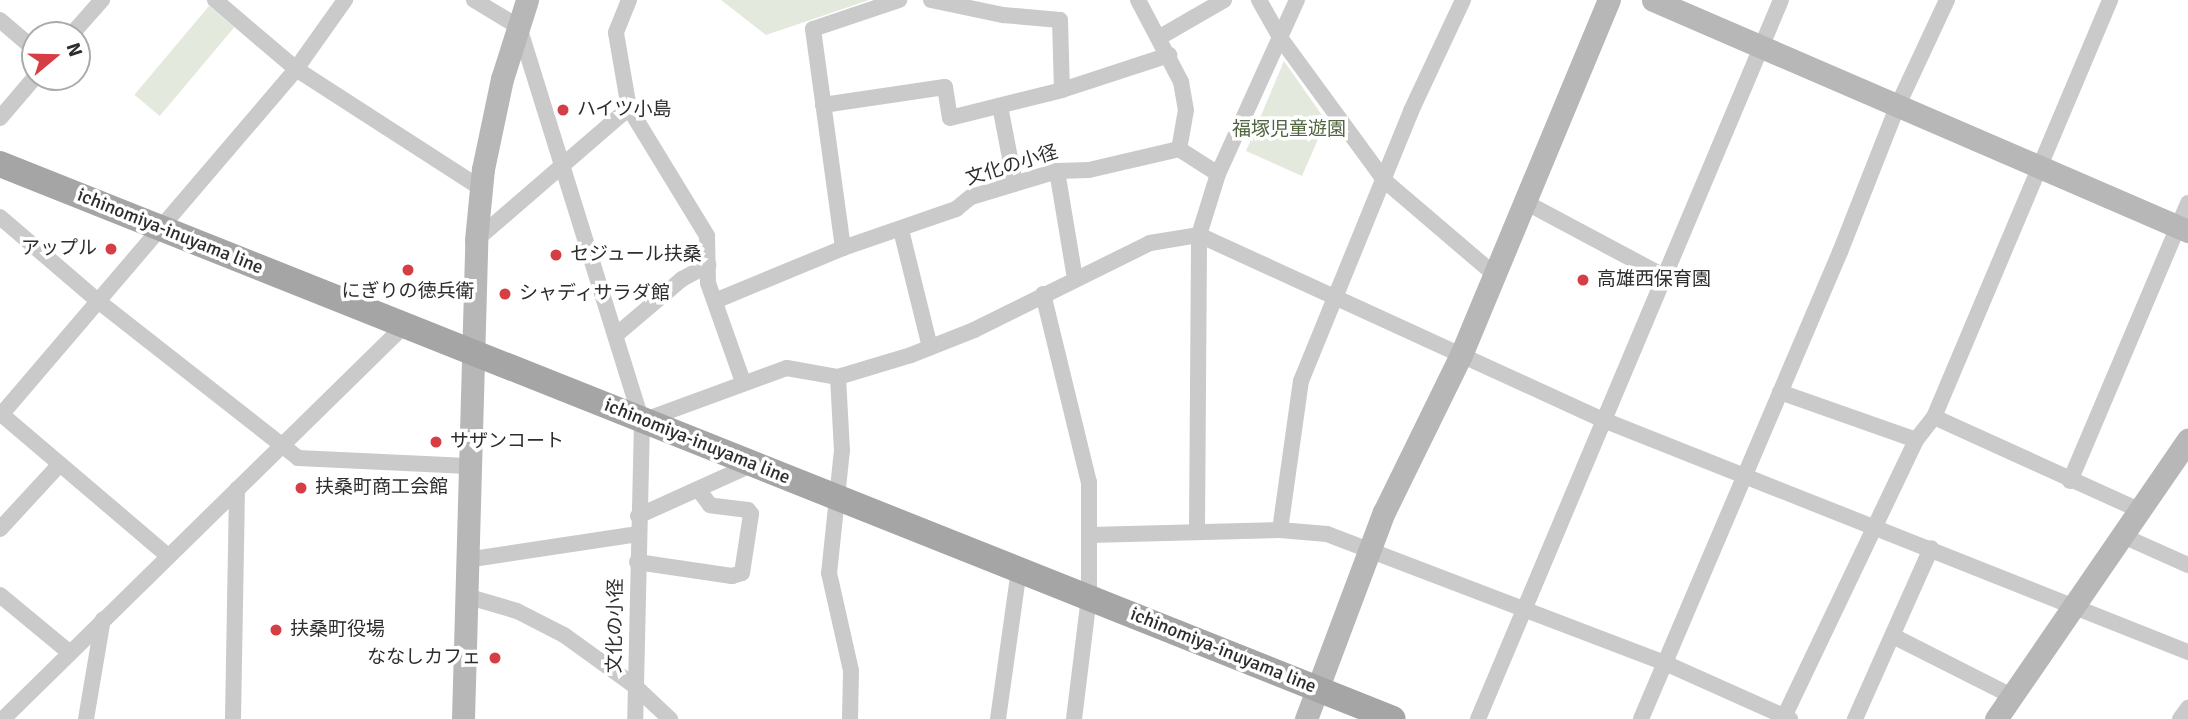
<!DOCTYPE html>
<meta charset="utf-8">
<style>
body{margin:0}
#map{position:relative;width:2188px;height:719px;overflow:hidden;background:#fff;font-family:Signika,"Noto Sans JP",sans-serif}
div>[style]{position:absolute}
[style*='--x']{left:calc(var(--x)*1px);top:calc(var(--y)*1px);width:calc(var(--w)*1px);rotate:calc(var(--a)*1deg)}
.green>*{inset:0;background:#e3e9dc;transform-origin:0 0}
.street>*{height:16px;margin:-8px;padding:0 8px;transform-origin:8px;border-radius:8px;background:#cacaca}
.secondary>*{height:23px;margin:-11.5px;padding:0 11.5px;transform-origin:11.5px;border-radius:11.5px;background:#b7b7b7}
.primary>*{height:26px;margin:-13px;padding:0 13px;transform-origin:13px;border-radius:13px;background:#a5a5a5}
.dots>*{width:19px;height:19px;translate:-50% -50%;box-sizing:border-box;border:4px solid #fff;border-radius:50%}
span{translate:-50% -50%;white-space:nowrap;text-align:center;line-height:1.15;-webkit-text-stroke:7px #fff;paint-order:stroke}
.poi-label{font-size:19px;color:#2d2d2d}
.left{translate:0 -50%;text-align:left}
.right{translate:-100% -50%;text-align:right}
.park-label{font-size:19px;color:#4f643f}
.street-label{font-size:19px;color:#2d2d2d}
.north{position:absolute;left:21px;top:21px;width:70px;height:70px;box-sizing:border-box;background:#fff;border:2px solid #ababab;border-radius:50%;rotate:71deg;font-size:19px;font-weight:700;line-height:28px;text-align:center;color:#2d2d2d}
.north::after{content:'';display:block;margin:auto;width:24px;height:32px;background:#d53e45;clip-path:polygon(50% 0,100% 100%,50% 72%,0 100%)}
</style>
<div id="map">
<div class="green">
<i style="clip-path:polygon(721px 0,869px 0,766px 35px)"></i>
<i style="left:209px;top:6px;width:33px;height:116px;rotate:40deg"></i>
<i style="clip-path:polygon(1284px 61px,1326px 121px,1302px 176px,1246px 151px)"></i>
</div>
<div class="street">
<i style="--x:215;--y:0;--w:106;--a:40.4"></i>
<i style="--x:296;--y:69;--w:220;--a:32.8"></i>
<i style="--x:474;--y:0;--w:52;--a:31"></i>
<i style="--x:519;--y:27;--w:413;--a:72.7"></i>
<i style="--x:642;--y:421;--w:298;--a:91.3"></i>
<i style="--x:629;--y:0;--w:35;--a:112"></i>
<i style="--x:616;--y:33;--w:76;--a:80.2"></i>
<i style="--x:629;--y:108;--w:150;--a:58.6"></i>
<i style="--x:707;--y:236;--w:47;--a:88.8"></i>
<i style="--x:708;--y:283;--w:105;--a:70.5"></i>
<i style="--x:931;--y:0;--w:74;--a:11.8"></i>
<i style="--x:1003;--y:15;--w:57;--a:5"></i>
<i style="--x:1060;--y:20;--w:70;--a:88.4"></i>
<i style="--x:1062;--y:90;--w:113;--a:-18.1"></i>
<i style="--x:1138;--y:0;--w:93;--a:62.3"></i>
<i style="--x:1181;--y:82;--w:28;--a:80"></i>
<i style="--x:1186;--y:110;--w:40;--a:100"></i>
<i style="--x:1259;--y:0;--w:45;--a:60.6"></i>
<i style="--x:1281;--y:39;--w:176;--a:53.8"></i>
<i style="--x:1385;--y:181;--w:145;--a:40.5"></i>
<i style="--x:0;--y:20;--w:46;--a:40.6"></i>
<i style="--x:71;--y:35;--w:47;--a:-48.5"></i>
<i style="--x:1160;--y:37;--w:74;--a:-30"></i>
<i style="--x:823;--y:105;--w:123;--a:-8.4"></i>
<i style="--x:945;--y:87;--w:31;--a:81"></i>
<i style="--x:950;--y:118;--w:115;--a:-14"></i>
<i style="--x:1000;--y:106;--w:79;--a:79.1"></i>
<i style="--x:0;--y:118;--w:54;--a:-49.5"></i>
<i style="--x:1179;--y:149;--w:46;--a:32.7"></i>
<i style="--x:1057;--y:171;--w:109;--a:80.5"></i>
<i style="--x:1525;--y:202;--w:155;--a:28.1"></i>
<i style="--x:0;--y:217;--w:129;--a:40.6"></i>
<i style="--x:98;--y:301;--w:254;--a:38.1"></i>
<i style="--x:298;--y:458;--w:170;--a:2.7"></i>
<i style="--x:901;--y:230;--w:121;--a:76.1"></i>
<i style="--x:476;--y:240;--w:202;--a:-40.8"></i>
<i style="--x:843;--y:248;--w:221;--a:-97.8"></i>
<i style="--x:813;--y:29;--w:91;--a:-18.6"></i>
<i style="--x:1043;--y:294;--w:194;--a:76.3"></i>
<i style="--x:1089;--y:482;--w:115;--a:90"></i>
<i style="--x:1089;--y:597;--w:123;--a:97"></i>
<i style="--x:715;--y:301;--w:139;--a:-22.5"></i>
<i style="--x:843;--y:248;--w:120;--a:-19"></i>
<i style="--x:956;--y:209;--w:19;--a:-39"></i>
<i style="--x:971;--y:197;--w:90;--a:-16.8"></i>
<i style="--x:1057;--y:171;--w:32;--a:-2"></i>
<i style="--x:1089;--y:170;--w:92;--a:-13.1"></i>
<i style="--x:616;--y:335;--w:87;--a:-40.3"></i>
<i style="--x:682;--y:279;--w:30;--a:-28"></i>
<i style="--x:838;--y:377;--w:73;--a:86.9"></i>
<i style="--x:842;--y:450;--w:124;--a:96"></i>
<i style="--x:829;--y:573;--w:100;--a:77.3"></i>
<i style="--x:851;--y:671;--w:48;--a:91.2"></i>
<i style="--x:1780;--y:392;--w:144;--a:19.4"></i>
<i style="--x:0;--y:413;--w:221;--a:40.4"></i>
<i style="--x:0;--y:416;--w:456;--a:-49.5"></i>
<i style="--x:296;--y:69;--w:85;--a:-54.6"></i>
<i style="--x:1934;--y:417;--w:225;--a:24.4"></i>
<i style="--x:642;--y:421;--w:154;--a:-20.1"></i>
<i style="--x:787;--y:368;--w:52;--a:10"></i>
<i style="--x:838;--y:377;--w:76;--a:-16.8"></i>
<i style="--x:911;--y:355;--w:68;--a:-21.6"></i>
<i style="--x:974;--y:330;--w:196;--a:-26.3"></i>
<i style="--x:1150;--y:243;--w:50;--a:-9.3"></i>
<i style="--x:1199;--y:235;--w:442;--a:24.6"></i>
<i style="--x:1601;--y:419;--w:632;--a:21.65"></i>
<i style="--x:2070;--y:481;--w:302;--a:-67"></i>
<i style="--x:638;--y:516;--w:126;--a:-24.3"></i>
<i style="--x:0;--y:529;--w:88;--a:-47.3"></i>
<i style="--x:1280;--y:530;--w:150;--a:-82"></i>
<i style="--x:1301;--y:381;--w:292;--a:-67.8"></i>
<i style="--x:1411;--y:111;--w:123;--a:-64.9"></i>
<i style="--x:1197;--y:531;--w:296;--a:-89.6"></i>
<i style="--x:1199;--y:235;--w:64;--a:-72.7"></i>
<i style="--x:1218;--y:174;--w:191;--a:-65.6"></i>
<i style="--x:1089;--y:535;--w:191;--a:-1.5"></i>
<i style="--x:1280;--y:530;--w:47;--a:4.9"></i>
<i style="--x:1327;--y:534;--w:362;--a:20.9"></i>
<i style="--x:1665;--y:663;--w:137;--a:24.1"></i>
<i style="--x:2123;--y:536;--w:71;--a:24"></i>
<i style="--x:466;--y:560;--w:174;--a:-8.6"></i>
<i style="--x:637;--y:562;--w:96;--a:8.4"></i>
<i style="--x:732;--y:576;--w:10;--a:-17"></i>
<i style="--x:742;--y:573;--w:60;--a:-81.3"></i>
<i style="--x:751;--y:514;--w:5;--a:-127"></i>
<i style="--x:748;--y:510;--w:38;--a:-173"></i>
<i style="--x:710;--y:505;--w:20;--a:-127"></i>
<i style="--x:0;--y:595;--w:89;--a:39.6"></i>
<i style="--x:466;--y:596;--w:53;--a:16.4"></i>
<i style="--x:517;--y:611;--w:53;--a:27.1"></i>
<i style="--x:564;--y:635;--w:89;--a:35.8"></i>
<i style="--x:636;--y:687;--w:47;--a:43.3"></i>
<i style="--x:1895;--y:637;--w:131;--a:26.8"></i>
<i style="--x:1784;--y:717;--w:307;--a:-64.5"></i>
<i style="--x:1916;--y:440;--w:29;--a:-52"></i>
<i style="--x:1934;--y:417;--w:453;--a:-67.1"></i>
<i style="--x:3;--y:719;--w:564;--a:-44.43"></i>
<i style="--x:86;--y:719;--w:101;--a:-80.4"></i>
<i style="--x:233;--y:719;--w:230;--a:-89"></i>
<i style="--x:998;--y:719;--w:150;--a:-82"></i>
<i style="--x:1478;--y:719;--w:780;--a:-67.15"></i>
<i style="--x:1641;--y:719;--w:508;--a:-66.92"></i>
<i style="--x:1840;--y:252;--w:158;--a:-68.5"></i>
<i style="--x:1898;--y:105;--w:116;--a:-65"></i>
<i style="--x:1855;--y:719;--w:187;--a:-66"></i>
<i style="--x:2180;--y:719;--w:14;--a:-54"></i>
</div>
<div class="secondary">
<i style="--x:1653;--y:0;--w:583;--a:23.35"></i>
<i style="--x:463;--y:719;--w:479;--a:-88.4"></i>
<i style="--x:476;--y:240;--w:71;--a:-84.4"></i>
<i style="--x:483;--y:169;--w:92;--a:-78.1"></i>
<i style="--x:502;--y:79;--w:83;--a:-72.4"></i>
<i style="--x:1306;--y:719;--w:221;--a:-69.4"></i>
<i style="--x:1384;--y:512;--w:175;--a:-63.9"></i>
<i style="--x:1461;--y:355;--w:385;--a:-67.4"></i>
<i style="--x:1996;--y:719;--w:339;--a:-55.5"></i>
</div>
<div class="primary">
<i style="--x:0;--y:164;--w:1499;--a:21.72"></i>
</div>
<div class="dots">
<i style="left:563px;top:110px;background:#d53e45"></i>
<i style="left:111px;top:249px;background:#d53e45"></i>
<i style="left:556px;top:255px;background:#d53e45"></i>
<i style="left:408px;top:270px;background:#d53e45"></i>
<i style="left:1583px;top:280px;background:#d53e45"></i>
<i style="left:505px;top:294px;background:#d53e45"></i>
<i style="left:436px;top:442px;background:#d53e45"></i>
<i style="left:301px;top:488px;background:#d53e45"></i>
<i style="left:276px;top:630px;background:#d53e45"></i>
<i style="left:495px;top:658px;background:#d53e45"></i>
</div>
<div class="poi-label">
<span class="left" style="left:577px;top:110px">ハイツ小島</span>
<span class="right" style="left:97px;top:249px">アップル</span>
<span class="left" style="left:570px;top:255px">セジュール扶桑</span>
<span class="left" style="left:1597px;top:280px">高雄西保育園</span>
<span style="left:408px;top:292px">にぎりの徳兵衛</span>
<span class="left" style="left:519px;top:294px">シャディサラダ館</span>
<span class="left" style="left:450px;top:442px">サザンコート</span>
<span class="left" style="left:315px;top:488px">扶桑町商工会館</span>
<span class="left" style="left:290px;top:630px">扶桑町役場</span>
<span class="right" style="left:481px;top:658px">ななしカフェ</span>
</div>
<div class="park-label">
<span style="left:1289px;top:130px">福塚児童遊園</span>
</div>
<div class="street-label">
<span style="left:1012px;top:166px;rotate:-17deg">文化の小径</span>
<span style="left:170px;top:232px;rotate:22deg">ichinomiya-inuyama line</span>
<span style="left:697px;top:442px;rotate:22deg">ichinomiya-inuyama line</span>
<span style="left:616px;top:626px;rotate:-89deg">文化の小径</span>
<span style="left:1223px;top:651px;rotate:22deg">ichinomiya-inuyama line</span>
</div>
<div class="north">N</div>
</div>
